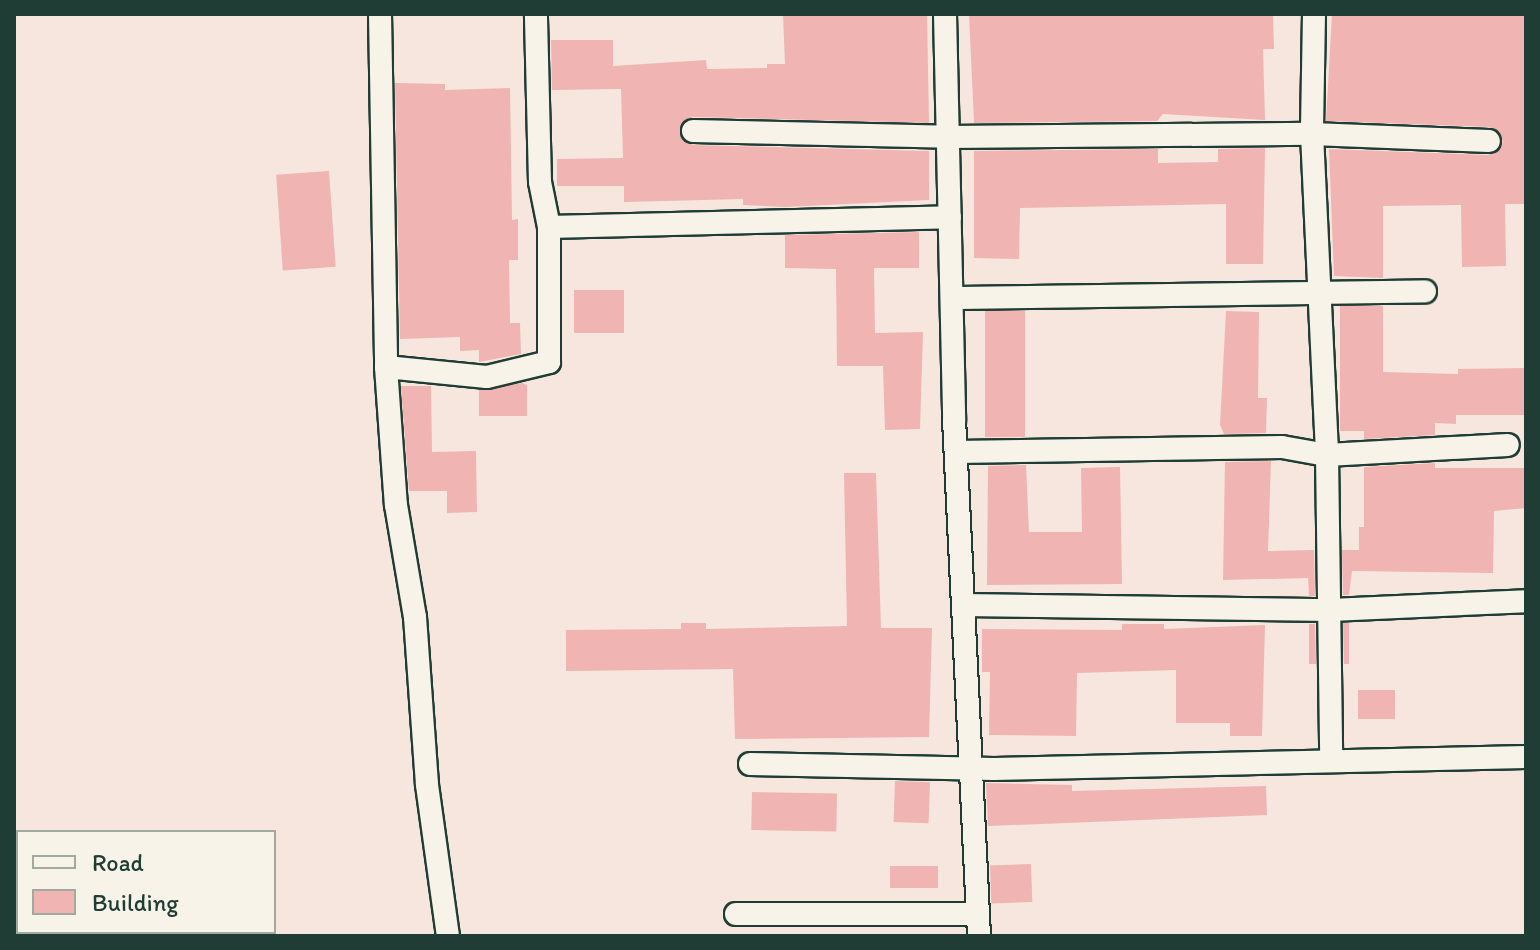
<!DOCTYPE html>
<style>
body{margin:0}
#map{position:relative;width:1540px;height:950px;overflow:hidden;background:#f6e6dd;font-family:Itim,sans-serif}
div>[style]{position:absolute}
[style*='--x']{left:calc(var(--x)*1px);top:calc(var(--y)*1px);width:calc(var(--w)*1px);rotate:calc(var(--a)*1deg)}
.building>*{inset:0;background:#f0b4b3;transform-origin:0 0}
.roads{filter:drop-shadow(2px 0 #1f3d34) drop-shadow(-2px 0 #1f3d34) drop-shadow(0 2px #1f3d34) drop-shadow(0 -2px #1f3d34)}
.minor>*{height:22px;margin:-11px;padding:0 11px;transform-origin:11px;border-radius:11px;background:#f7f3e8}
span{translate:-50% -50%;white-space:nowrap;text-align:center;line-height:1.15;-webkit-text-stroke:6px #f7f3e8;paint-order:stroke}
.frame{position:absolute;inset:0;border:16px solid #1f3d34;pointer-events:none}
.legend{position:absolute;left:16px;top:830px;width:260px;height:104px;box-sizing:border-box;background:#f7f3e8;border:2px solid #a1aaa0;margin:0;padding:10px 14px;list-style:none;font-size:24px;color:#1f3d34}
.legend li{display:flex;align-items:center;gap:16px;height:40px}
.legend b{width:40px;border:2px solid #a1aaa0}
</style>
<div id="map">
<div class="building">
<i style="clip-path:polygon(783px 14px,927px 14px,929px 123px,693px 117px,681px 124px,681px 138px,693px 145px,929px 151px,929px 200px,785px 207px,743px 205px,743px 199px,624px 202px,624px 186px,557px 186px,557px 159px,623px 158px,621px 89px,552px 90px,551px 40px,613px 40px,613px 66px,706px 60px,707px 69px,767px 68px,767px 64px,785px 64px)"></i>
<i style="clip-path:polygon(969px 14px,1273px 14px,1274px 49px,1263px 49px,1265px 120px,1163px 114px,1157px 121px,974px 123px)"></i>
<i style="clip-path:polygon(1332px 14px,1526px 14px,1526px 204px,1505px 204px,1506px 266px,1462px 267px,1461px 205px,1383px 206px,1383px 278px,1334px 276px,1329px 149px,1488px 155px,1500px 149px,1503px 141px,1490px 127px,1326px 121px)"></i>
<i style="clip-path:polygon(395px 83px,445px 84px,445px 90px,510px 88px,512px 220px,518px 219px,518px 260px,509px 260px,510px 323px,520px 323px,521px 354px,479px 362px,479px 350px,460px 351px,460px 337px,400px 339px)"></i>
<i style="clip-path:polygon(1265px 148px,1263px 264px,1226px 264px,1226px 204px,1020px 208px,1019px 259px,974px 258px,974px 151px,1158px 149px,1158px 163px,1218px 162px,1218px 149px)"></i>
<i style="left:329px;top:171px;width:96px;height:53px;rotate:86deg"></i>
<i style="clip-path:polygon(919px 232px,919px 268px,874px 268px,875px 333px,923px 332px,920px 429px,885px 430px,883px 366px,837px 366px,836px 269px,785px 268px,785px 235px)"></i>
<i style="left:574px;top:290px;width:50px;height:43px"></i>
<i style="clip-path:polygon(1340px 306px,1383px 306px,1383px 372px,1458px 374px,1458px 369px,1526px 368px,1526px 415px,1456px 415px,1456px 424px,1435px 423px,1435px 435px,1364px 439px,1364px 431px,1340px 431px)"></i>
<i style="left:1025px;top:311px;width:126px;height:40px;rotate:90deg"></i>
<i style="clip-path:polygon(1226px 311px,1259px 312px,1258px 398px,1267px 398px,1266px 433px,1224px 434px,1220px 425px)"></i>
<i style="clip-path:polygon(522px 383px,527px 385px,527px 416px,479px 416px,479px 390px)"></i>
<i style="clip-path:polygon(401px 386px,431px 386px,432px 452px,476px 451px,477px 512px,447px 513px,447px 491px,409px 491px)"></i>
<i style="clip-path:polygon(1271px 461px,1268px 551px,1314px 550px,1315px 596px,1309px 596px,1308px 578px,1223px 580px,1225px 462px)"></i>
<i style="clip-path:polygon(1435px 463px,1435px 468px,1526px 468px,1526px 508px,1494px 511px,1493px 573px,1352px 571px,1349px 595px,1343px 595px,1342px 550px,1359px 550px,1359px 527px,1364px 527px,1364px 467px)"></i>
<i style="clip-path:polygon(1026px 465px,1029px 532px,1082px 532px,1081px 468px,1120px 467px,1122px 584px,987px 585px,988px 466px)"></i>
<i style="clip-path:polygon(844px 473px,876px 473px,881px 628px,932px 628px,929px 737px,735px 739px,733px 669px,566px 671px,566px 630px,681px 629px,681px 623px,706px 623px,706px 629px,847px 626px)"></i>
<i style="clip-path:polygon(1343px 623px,1349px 623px,1349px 664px,1344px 664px)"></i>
<i style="clip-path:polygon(1122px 624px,1164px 624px,1164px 629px,1265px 625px,1262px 736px,1230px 736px,1230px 723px,1176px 723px,1176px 670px,1077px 673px,1076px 736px,989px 735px,990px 672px,982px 672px,982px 629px,1122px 630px)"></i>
<i style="clip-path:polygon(1309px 624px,1315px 624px,1316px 664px,1309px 664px)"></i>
<i style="left:1395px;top:690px;width:29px;height:37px;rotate:90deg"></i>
<i style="left:895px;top:781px;width:35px;height:41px;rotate:2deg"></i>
<i style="clip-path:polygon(986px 783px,1072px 785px,1072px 791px,1266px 786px,1267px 815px,988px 826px)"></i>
<i style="left:752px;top:792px;width:85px;height:38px;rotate:1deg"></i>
<i style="left:1031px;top:864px;width:38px;height:41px;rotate:88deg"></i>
<i style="left:938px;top:866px;width:22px;height:48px;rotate:90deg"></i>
</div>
<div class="roads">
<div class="minor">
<i style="--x:380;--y:14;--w:353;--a:89"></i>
<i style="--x:386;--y:367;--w:138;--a:85.9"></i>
<i style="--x:396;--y:505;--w:114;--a:80.4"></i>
<i style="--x:415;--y:617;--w:168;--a:85.9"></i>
<i style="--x:427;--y:785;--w:152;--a:82.1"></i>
<i style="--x:945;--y:14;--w:405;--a:88.7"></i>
<i style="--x:954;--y:419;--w:518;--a:87.23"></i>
<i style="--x:1314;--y:14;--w:120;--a:91"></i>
<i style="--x:1312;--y:134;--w:321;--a:87.3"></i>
<i style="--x:1327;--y:455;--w:304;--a:89.2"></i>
<i style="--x:693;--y:131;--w:255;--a:1.3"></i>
<i style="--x:948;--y:137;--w:364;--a:-0.5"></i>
<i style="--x:1312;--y:134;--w:177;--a:2.3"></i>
<i style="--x:549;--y:227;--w:401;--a:-1.4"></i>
<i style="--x:952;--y:298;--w:473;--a:-0.8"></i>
<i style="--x:386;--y:367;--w:101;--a:5.7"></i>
<i style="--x:487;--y:377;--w:64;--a:-13.6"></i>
<i style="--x:549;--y:362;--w:135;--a:-90"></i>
<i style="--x:549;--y:227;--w:46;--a:-101.3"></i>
<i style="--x:540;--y:182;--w:168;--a:-91.4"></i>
<i style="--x:956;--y:452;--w:326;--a:-0.9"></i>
<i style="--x:1282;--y:447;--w:46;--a:10.1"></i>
<i style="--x:1327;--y:455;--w:181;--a:-3.2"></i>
<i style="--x:964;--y:605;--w:367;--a:0.8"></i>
<i style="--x:1331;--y:610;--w:195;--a:-2.6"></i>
<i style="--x:750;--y:764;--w:244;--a:1.2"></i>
<i style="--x:994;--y:769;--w:532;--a:-1.29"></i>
<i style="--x:736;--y:914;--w:242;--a:0"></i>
</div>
</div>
<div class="frame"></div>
<ul class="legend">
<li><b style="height:10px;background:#f7f3e8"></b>Road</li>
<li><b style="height:22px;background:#f0b4b3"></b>Building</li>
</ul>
</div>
